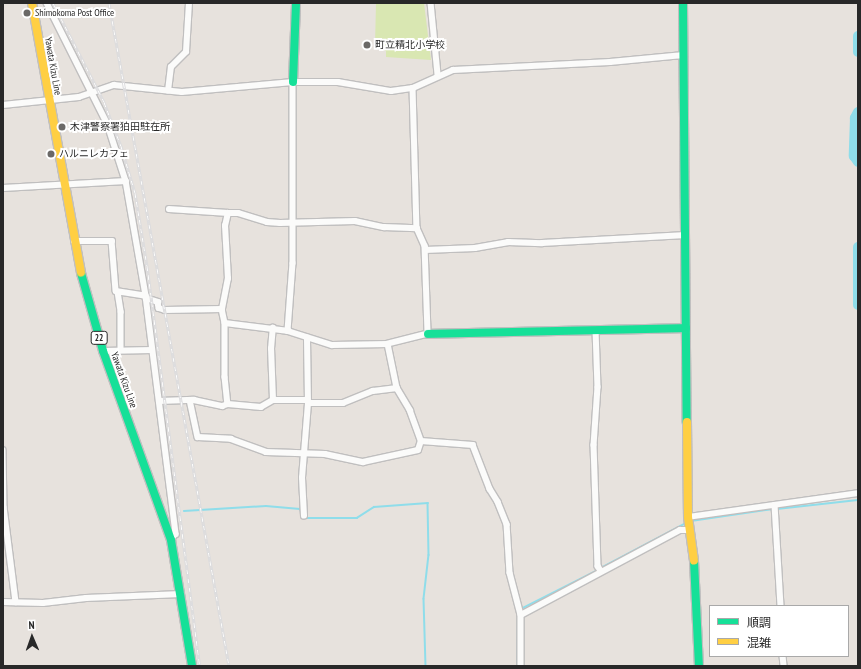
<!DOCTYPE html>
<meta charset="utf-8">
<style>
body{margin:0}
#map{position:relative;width:861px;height:669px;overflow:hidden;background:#e7e2dd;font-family:"PT Sans Narrow","Noto Sans JP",sans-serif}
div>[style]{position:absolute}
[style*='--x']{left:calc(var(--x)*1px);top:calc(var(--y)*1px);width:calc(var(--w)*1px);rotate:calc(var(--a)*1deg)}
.pitch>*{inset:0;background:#d9e7b2}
.stream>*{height:1.5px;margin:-0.75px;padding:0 0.75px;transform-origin:0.75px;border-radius:0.75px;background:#8fddea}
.river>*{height:10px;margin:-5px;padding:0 5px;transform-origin:5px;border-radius:5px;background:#8fddea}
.roads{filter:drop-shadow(1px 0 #c0bfbf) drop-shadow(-1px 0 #c0bfbf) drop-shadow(0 1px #c0bfbf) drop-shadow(0 -1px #c0bfbf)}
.street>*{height:5.5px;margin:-2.75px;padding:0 2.75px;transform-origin:2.75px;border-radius:2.75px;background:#fbfbfa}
.fast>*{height:8px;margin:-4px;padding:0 4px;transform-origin:4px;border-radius:4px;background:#16e098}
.slow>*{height:8px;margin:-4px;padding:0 4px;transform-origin:4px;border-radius:4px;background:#ffcf43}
.rail>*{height:3px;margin-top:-1.5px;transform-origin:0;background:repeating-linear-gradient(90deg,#fff 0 4.5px,#dcdcde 0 9px);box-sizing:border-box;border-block:1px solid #dcdcde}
.dots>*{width:11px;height:11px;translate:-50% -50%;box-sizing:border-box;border:2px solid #fff;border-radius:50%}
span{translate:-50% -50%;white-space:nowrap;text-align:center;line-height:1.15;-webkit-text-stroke:4px #fff;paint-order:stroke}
.shield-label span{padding:1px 3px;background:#fff;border:1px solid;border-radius:3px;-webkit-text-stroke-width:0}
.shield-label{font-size:9px;color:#282828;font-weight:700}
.poi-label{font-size:10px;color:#282828}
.left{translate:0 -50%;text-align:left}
.street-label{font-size:10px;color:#282828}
.frame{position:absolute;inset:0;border:4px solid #282828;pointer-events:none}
.legend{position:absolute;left:709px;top:605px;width:140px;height:52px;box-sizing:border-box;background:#fff;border:1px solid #a9a9a9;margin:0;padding:5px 7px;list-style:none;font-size:12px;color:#282828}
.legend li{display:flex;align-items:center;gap:8px;height:20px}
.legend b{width:20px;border:1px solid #a9a9a9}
.north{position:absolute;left:12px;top:617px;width:40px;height:40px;-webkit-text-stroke:3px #fff;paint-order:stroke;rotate:358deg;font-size:11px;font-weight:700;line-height:16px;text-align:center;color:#282828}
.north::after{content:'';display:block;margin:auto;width:14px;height:18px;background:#282828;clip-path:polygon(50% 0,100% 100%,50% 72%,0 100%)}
</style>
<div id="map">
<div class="pitch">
<i style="clip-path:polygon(376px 3px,424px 3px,431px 60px,386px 57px,386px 51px,375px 45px)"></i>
</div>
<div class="stream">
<i style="--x:777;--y:509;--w:81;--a:-6.3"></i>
<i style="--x:184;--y:511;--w:82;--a:-3.5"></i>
<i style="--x:266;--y:506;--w:34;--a:5"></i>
<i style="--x:300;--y:509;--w:4;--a:56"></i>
<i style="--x:305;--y:518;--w:52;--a:0"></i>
<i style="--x:357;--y:518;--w:20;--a:-33"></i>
<i style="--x:374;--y:507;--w:54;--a:-4.2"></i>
<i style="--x:428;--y:503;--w:52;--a:88.9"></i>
<i style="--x:429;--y:555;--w:44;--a:96.5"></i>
<i style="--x:424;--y:599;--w:67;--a:88.3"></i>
<i style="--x:691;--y:521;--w:83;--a:-8.3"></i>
<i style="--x:601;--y:568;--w:96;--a:-27.9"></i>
<i style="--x:521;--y:609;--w:86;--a:-26.9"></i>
<i style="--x:517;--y:666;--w:52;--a:-88.9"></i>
</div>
<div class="river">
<i style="--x:858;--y:36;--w:16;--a:90"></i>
<i style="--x:858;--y:112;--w:7;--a:117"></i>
<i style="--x:855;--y:118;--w:38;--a:92"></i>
<i style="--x:854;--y:156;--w:7;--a:56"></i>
<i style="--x:858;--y:247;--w:58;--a:90"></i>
</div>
<div class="roads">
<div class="street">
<i style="--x:47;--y:3;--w:136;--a:63.4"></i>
<i style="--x:108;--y:125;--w:59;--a:72.2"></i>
<i style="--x:126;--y:181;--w:117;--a:80.1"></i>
<i style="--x:146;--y:296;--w:240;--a:82.8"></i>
<i style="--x:176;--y:534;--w:8;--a:130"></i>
<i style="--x:431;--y:3;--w:72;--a:84.4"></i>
<i style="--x:293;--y:82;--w:45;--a:0"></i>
<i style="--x:338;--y:82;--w:54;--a:9.6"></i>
<i style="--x:391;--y:91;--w:22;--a:-8"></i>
<i style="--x:413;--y:88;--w:140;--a:88.4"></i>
<i style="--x:417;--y:228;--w:20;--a:66"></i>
<i style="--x:425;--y:246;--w:88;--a:88"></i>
<i style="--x:428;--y:334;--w:41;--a:166"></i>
<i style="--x:388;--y:344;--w:45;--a:78.4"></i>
<i style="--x:397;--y:388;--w:26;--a:59"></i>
<i style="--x:410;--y:410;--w:33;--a:70"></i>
<i style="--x:421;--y:441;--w:52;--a:4.4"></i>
<i style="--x:473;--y:445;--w:47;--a:68.9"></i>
<i style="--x:490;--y:489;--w:15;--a:58"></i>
<i style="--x:498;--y:502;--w:24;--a:68"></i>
<i style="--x:507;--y:524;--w:49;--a:86.5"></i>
<i style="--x:510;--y:573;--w:43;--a:75.3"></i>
<i style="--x:521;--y:615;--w:51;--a:90"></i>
<i style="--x:413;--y:88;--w:44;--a:-24.2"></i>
<i style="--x:453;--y:70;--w:157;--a:-2.9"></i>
<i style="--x:610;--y:62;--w:74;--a:-5.4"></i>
<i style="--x:168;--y:91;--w:24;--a:-83"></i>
<i style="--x:171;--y:67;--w:21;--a:-45"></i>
<i style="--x:186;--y:52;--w:49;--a:-86.5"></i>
<i style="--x:3;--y:105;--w:76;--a:-6"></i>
<i style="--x:79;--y:97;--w:37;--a:-19"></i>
<i style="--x:114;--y:85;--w:68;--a:5.9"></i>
<i style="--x:182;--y:92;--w:111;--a:-5.1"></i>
<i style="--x:293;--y:82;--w:181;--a:90"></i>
<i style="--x:293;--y:263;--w:68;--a:94.2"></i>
<i style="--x:3;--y:188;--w:123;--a:-3.3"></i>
<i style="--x:169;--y:209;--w:59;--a:3.9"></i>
<i style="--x:74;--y:241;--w:38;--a:0"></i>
<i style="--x:112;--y:241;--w:50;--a:85.4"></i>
<i style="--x:116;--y:291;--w:30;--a:9"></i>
<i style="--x:425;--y:250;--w:50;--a:-2.3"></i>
<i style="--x:475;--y:248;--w:34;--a:-10"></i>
<i style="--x:508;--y:242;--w:34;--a:2"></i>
<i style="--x:542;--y:243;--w:144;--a:-3.2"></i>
<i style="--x:118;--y:292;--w:20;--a:81"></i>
<i style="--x:121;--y:312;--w:38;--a:90"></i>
<i style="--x:146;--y:298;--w:13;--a:18"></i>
<i style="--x:158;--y:302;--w:6;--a:81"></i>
<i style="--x:159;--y:308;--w:6;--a:18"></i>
<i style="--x:165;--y:310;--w:57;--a:-1"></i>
<i style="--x:222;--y:309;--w:14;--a:78"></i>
<i style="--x:225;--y:323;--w:64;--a:7.2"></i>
<i style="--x:288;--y:331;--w:46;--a:17.7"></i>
<i style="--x:332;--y:345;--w:56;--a:-1"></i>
<i style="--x:222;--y:309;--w:31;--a:-79"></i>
<i style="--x:228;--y:279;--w:53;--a:-93.2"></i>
<i style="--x:225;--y:226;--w:13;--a:-77"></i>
<i style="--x:228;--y:213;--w:10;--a:0"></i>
<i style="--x:238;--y:213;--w:30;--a:17"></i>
<i style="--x:267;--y:222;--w:13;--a:4"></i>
<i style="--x:280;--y:223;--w:75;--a:-1.5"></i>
<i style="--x:355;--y:221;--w:30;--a:12"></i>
<i style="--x:384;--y:227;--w:33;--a:2"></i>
<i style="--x:225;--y:323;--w:54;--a:90"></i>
<i style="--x:225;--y:377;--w:27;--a:84"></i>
<i style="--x:228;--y:404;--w:33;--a:5"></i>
<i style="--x:261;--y:407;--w:14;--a:-30"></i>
<i style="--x:273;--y:400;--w:34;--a:0"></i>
<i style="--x:596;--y:330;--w:57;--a:88"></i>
<i style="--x:598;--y:387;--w:58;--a:93.9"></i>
<i style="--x:594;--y:445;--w:121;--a:88.1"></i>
<i style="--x:598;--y:566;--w:6;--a:59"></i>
<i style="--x:103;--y:351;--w:49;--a:-1.2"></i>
<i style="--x:190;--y:400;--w:38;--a:78"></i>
<i style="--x:198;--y:437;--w:33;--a:3"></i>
<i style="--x:231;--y:439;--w:37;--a:20"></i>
<i style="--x:266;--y:452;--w:59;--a:1.9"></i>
<i style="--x:325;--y:454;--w:39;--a:12"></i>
<i style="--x:363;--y:462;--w:56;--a:-12.3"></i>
<i style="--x:418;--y:450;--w:9;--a:-72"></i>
<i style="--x:273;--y:400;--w:51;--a:-92.2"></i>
<i style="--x:271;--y:349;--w:21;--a:-85"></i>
<i style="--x:159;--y:401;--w:35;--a:-2"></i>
<i style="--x:194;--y:400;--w:29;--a:12"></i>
<i style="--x:222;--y:406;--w:6;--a:-18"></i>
<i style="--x:308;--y:403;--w:35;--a:0"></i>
<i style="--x:343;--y:403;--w:32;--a:-22"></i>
<i style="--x:373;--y:391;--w:24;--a:-7"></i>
<i style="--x:3;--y:450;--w:57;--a:89"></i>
<i style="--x:4;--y:507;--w:96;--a:82.8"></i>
<i style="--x:775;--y:505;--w:101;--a:86.6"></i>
<i style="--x:304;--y:516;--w:38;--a:-93"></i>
<i style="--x:302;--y:478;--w:75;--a:-85.4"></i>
<i style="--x:308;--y:403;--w:65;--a:-90.9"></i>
<i style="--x:688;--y:517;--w:172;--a:-8"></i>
<i style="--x:3;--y:602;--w:40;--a:1.4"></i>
<i style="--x:43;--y:603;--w:43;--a:-6.6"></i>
<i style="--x:86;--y:598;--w:95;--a:-2.4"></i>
<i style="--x:521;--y:615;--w:180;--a:-28.1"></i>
<i style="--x:680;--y:530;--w:10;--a:0"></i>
<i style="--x:783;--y:656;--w:10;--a:84"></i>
</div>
<div class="fast">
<i style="--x:683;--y:3;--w:419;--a:89.5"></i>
<i style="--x:293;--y:82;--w:79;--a:-87.8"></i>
<i style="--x:81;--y:273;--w:81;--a:74.2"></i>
<i style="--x:103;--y:351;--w:201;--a:70.2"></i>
<i style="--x:171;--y:540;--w:128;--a:80.5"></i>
<i style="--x:428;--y:334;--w:258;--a:-1.3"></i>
<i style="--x:694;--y:561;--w:105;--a:87.3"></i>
</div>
<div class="slow">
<i style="--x:32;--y:3;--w:274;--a:79.7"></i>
<i style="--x:687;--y:422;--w:95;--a:89.4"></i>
<i style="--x:688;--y:517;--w:44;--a:82.2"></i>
</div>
</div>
<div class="rail">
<i style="--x:53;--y:3;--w:111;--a:62.7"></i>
<i style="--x:104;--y:102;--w:47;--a:68.9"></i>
<i style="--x:121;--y:146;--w:49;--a:73.4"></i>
<i style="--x:135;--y:193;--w:74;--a:80.7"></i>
<i style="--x:147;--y:266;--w:403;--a:82.5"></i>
<i style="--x:109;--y:3;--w:674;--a:79.74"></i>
</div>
<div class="dots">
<i style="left:27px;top:13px;background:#6b6967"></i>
<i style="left:367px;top:45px;background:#6b6967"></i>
<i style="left:62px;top:127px;background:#6b6967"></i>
<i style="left:51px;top:154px;background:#6b6967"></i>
</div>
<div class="shield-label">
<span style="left:99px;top:338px">22</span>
</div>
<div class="poi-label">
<span class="left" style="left:35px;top:13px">Shimokoma Post Office</span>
<span class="left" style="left:375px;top:45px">町立精北小学校</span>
<span class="left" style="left:70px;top:127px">木津警察署狛田駐在所</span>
<span class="left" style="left:59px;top:154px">ハルニレカフェ</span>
</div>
<div class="street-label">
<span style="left:53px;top:66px;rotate:80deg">Yawata Kizu Line</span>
<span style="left:124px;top:380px;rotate:70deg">Yawata Kizu Line</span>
</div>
<div class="frame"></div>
<ul class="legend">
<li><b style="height:5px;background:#16e098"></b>順調</li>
<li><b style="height:5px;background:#ffcf43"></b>混雑</li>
</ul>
<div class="north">N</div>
</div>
